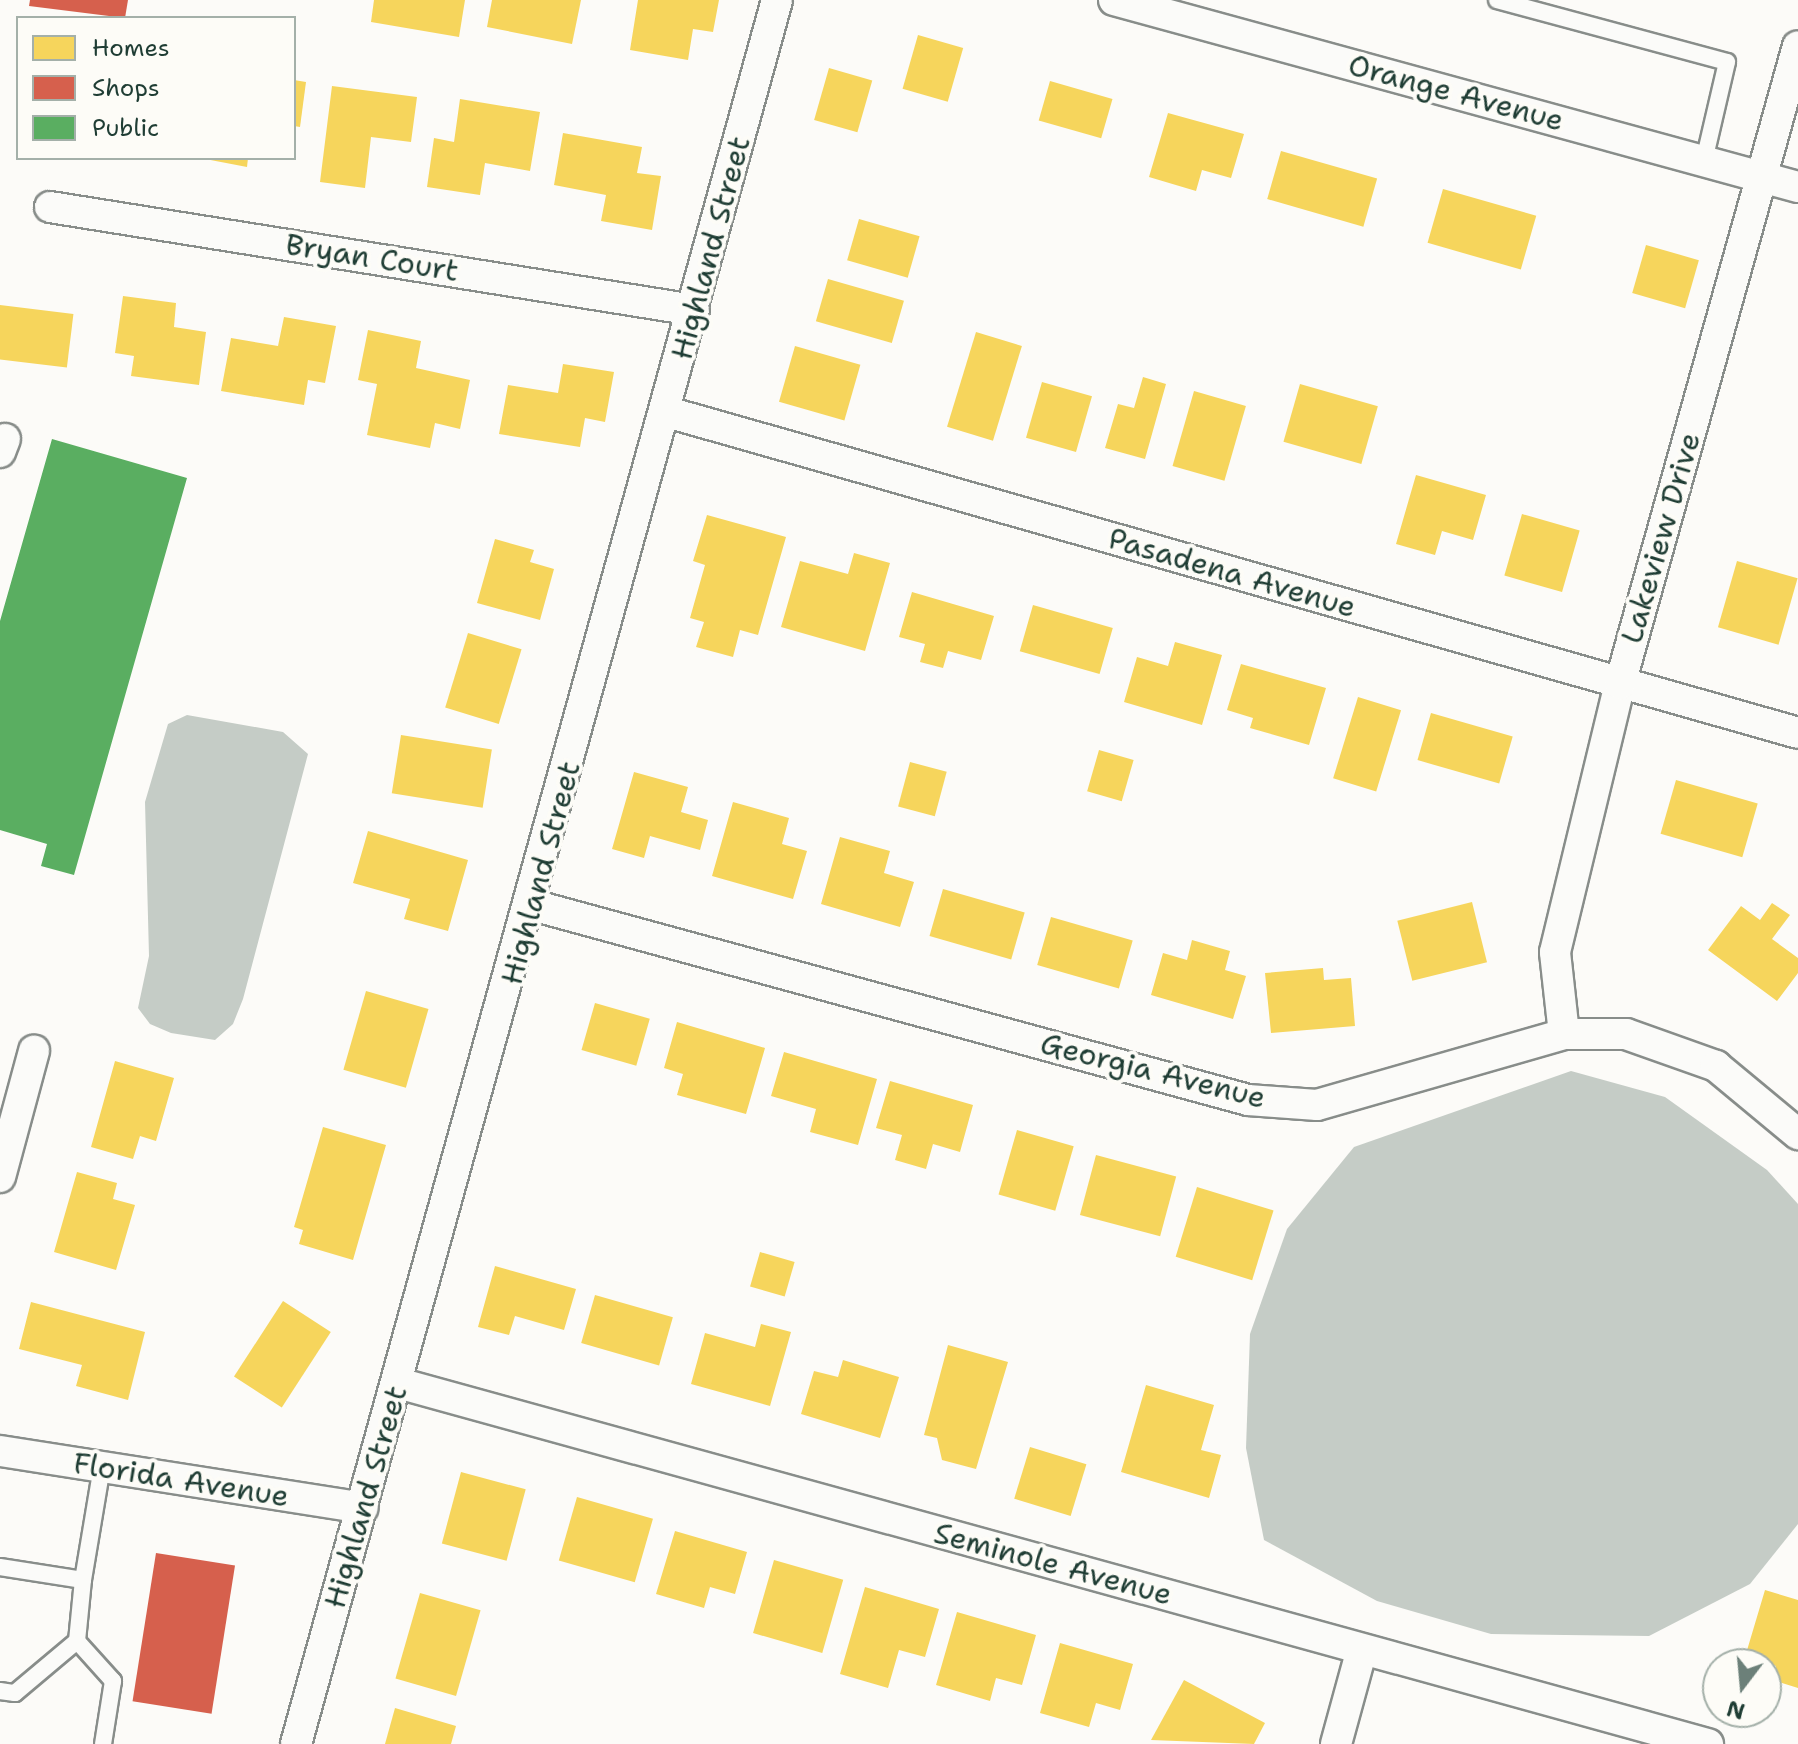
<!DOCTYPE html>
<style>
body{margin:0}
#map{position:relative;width:1798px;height:1744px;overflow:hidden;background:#fcfbf8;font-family:"Shantell Sans",sans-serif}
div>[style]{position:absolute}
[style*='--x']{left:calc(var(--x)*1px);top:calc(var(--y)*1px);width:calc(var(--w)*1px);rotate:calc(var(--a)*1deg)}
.water>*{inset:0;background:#c5ccc6}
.homes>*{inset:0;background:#f6d55c;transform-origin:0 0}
.shops>*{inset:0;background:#d6604d;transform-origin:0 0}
.public>*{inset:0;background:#5aae61}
.roads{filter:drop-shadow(2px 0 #888d8a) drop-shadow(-2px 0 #888d8a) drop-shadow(0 2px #888d8a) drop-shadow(0 -2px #888d8a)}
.lane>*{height:16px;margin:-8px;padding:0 8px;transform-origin:8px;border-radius:8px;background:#fbfbf9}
.street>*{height:30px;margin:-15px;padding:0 15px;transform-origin:15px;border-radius:15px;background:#fbfbf9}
span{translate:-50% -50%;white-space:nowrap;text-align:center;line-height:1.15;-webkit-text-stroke:8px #fdfcf7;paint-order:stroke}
.street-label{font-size:30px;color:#1f3d34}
.legend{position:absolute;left:16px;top:16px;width:280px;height:144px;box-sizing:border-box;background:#fdfcf7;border:2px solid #a4b0a9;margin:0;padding:10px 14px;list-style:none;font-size:24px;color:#1f3d34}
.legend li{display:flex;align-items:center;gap:16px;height:40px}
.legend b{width:40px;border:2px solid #a4b0a9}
.north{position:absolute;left:1702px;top:1648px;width:80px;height:80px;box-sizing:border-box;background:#fdfcf7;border:2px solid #a4b0a9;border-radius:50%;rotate:196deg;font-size:22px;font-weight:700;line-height:32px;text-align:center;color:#1f3d34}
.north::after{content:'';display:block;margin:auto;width:28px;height:36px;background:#6c8079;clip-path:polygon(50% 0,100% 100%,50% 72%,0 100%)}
</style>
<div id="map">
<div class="water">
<i style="clip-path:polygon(187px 715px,283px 732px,308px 754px,243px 999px,233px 1024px,215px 1040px,171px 1033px,150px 1024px,138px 1008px,149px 956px,145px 802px,168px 724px)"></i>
<i style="clip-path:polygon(1571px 1071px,1665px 1097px,1767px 1170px,1798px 1204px,1798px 1524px,1750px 1584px,1649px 1636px,1491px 1634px,1377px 1601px,1264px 1540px,1246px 1448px,1250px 1334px,1287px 1229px,1354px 1147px)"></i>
</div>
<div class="homes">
<i style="clip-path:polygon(374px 0,465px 0,459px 37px,371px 22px)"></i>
<i style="clip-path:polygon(492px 0,581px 0,572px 44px,487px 27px)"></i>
<i style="clip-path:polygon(638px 0,719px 0,713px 32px,693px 29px,688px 60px,630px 50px)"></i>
<i style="left:918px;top:35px;width:47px;height:56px;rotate:16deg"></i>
<i style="left:829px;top:68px;width:45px;height:54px;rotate:16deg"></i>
<i style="clip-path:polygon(294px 80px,306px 82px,300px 127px,294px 126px)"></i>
<i style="left:1050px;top:81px;width:65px;height:41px;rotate:16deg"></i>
<i style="clip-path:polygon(332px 86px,417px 97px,411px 142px,371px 137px,365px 188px,320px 182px)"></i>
<i style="clip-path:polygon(460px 99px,540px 112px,530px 171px,485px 163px,480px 195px,427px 187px,434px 138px,454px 142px)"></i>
<i style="clip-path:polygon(1168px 113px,1244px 134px,1231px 178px,1202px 170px,1196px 191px,1149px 177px)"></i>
<i style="clip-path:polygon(563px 133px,642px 147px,637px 173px,661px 176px,652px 230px,601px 221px,606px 195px,554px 185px)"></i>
<i style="left:1281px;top:151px;width:100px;height:50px;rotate:16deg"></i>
<i style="clip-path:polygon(200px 158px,248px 158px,247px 167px)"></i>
<i style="left:1443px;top:189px;width:97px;height:56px;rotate:16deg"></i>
<i style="left:859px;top:219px;width:63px;height:43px;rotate:16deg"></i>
<i style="left:1646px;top:245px;width:55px;height:50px;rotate:16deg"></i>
<i style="left:828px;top:279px;width:79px;height:44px;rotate:16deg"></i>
<i style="clip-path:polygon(123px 296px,176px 303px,174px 327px,206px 332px,199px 385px,131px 376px,134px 356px,115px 353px)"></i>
<i style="left:0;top:305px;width:74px;height:54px;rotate:7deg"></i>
<i style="clip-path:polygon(284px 317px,336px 326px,325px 383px,308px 380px,304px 405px,221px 391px,231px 338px,278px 346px)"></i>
<i style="clip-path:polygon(368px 330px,421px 341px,416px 368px,470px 380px,460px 429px,435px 423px,430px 448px,367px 435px,377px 384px,358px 380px)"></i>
<i style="left:976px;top:332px;width:48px;height:99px;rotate:17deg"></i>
<i style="left:795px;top:346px;width:68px;height:58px;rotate:16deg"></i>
<i style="clip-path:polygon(563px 364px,614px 372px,605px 422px,585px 418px,580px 447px,499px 434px,508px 385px,558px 393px)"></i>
<i style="clip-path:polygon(1143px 377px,1166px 384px,1145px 459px,1105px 448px,1118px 404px,1134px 408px)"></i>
<i style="left:1042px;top:382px;width:52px;height:58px;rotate:16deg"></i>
<i style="left:1300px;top:384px;width:81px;height:60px;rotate:16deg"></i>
<i style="left:1194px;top:391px;width:54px;height:78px;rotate:16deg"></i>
<i style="clip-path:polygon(1416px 475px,1486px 495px,1473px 540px,1442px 531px,1435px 555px,1396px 544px)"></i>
<i style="left:1522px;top:514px;width:60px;height:64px;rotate:16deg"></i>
<i style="clip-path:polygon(707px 515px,786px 537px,758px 635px,740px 630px,733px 657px,696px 647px,704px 622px,690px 618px,705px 565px,693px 561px)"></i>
<i style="clip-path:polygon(495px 539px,534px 550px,530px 562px,554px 569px,540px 620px,477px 603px)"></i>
<i style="clip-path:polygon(854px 553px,890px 563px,865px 651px,781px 627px,800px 561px,848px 574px)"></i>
<i style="left:1737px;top:561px;width:63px;height:69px;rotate:16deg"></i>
<i style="clip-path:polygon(912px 592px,994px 616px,981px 660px,948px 651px,943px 668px,920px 662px,925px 644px,899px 637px)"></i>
<i style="left:1033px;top:605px;width:83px;height:48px;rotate:16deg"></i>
<i style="left:468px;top:633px;width:56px;height:78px;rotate:17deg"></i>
<i style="clip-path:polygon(1175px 642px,1222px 655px,1202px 725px,1124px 702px,1137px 657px,1168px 666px)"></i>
<i style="clip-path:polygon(1241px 664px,1326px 688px,1309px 745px,1250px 728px,1253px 718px,1227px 710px)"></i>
<i style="left:1358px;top:697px;width:45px;height:85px;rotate:17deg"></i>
<i style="left:1431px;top:713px;width:85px;height:49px;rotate:16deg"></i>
<i style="left:401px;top:735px;width:92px;height:59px;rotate:9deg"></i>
<i style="left:1099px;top:750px;width:36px;height:43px;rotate:16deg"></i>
<i style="left:910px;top:762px;width:38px;height:46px;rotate:15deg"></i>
<i style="clip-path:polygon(634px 772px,688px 787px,681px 812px,708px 820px,700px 850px,650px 836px,644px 858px,612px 849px)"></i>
<i style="left:1676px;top:780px;width:85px;height:56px;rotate:16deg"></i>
<i style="clip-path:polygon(733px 802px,789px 818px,782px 844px,807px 851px,793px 899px,712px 876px)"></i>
<i style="clip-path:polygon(368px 831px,468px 860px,448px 931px,404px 919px,410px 899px,353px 883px)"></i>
<i style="clip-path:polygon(840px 837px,890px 851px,884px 873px,914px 882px,900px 927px,821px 904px)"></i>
<i style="left:943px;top:889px;width:85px;height:49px;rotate:16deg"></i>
<i style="left:1472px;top:902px;width:62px;height:77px;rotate:76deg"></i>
<i style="clip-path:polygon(1772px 903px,1790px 915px,1772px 939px,1798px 958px,1798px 973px,1777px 1001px,1708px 950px,1741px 906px,1760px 920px)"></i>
<i style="left:1051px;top:917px;width:85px;height:50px;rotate:16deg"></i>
<i style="clip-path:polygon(1192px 940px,1230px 951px,1225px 970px,1246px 976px,1233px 1019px,1151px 995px,1163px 953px,1187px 960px)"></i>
<i style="clip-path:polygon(1323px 968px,1324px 980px,1351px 978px,1355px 1026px,1271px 1033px,1265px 973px)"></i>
<i style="left:366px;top:991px;width:65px;height:82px;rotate:16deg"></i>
<i style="left:595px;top:1003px;width:57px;height:49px;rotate:16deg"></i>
<i style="clip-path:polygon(677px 1022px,765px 1048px,746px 1114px,677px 1095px,683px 1074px,664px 1068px)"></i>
<i style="clip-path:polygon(784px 1052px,877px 1079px,858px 1145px,810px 1132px,816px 1109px,771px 1096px)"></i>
<i style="clip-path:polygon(115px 1061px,174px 1078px,156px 1141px,140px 1136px,133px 1159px,91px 1147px)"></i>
<i style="clip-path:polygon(890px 1081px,973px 1105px,960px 1152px,933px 1144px,926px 1169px,895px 1160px,902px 1135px,876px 1128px)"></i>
<i style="clip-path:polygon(323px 1127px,386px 1145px,353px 1260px,299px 1244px,303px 1230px,294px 1227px)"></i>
<i style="left:1017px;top:1130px;width:59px;height:67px;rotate:16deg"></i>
<i style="left:1096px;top:1155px;width:83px;height:62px;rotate:15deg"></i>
<i style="clip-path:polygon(77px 1172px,117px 1183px,113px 1199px,135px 1205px,116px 1270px,54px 1252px)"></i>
<i style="left:1197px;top:1187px;width:80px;height:73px;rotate:17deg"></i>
<i style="left:760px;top:1252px;width:36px;height:36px;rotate:16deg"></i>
<i style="clip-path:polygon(495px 1266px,576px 1289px,564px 1330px,515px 1316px,509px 1335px,478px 1327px)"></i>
<i style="left:595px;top:1295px;width:81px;height:50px;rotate:16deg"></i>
<i style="left:283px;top:1301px;width:57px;height:90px;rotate:33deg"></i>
<i style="clip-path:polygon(31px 1302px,145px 1332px,128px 1400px,76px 1386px,82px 1365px,19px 1349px)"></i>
<i style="clip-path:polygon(761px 1324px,791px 1332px,770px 1406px,691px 1384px,705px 1333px,755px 1347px)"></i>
<i style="clip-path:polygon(948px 1345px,1008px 1362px,976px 1469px,942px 1460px,937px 1438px,924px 1435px)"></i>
<i style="clip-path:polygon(843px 1360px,899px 1377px,880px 1438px,801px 1414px,814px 1371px,838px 1377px)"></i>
<i style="clip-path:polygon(1146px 1385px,1214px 1405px,1201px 1450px,1221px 1455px,1209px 1498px,1121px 1472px)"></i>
<i style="left:1030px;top:1447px;width:59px;height:54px;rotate:17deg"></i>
<i style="left:461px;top:1472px;width:67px;height:74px;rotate:15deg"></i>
<i style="left:577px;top:1497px;width:79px;height:66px;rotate:16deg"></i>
<i style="clip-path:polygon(675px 1531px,747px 1552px,735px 1594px,710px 1587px,704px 1608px,656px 1594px)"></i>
<i style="left:774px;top:1560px;width:72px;height:76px;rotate:16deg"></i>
<i style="clip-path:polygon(865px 1587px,939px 1609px,925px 1657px,899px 1650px,888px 1688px,840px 1674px)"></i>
<i style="clip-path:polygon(1765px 1590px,1798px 1600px,1798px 1688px,1772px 1680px,1776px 1666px,1745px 1657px)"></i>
<i style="left:420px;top:1593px;width:63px;height:89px;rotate:16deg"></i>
<i style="clip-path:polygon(957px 1612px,1036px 1635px,1022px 1685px,996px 1678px,990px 1701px,936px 1685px)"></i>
<i style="clip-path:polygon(1060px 1643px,1133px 1664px,1120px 1710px,1096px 1703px,1089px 1727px,1040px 1713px)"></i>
<i style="clip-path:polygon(1184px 1680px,1265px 1723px,1254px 1744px,1151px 1740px)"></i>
<i style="clip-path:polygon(395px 1708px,456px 1726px,451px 1744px,385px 1744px)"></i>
</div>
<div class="shops">
<i style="clip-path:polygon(30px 0,128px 0,125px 18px,29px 6px)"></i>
<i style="left:156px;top:1553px;width:80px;height:150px;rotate:9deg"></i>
</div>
<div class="public">
<i style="clip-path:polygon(52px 439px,187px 478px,74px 875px,41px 866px,47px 844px,0 830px,0 621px)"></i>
</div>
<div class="roads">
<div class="lane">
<i style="--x:1497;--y:0;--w:238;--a:15.1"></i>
<i style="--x:1727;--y:62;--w:102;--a:103.1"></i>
<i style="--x:0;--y:1567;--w:84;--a:8.9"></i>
<i style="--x:83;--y:1580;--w:115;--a:-80.5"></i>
<i style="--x:77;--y:1641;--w:54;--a:48"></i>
<i style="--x:113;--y:1681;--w:64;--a:99"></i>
<i style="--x:0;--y:1691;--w:15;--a:8"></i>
<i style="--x:15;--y:1693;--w:81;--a:-40"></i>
<i style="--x:77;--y:1641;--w:61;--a:-84.4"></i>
</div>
<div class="street">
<i style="--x:1114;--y:0;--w:709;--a:15.29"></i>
<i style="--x:50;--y:207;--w:652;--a:9.09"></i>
<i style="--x:667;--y:412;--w:1176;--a:15.84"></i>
<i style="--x:0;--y:452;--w:14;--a:-69"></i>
<i style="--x:532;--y:905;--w:742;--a:15.23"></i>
<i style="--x:1248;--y:1100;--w:69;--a:4.1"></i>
<i style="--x:1317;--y:1105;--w:257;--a:-16"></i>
<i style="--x:1564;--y:1034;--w:62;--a:0"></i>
<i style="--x:1626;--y:1034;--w:96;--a:19.6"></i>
<i style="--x:1716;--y:1066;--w:107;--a:39.7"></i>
<i style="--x:1564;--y:1034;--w:82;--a:-96.3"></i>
<i style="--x:1555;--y:952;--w:276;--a:-76.4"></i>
<i style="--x:1620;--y:684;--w:662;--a:-74.41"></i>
<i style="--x:0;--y:1177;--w:131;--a:-74.9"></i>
<i style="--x:398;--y:1383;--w:1359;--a:15.41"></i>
<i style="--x:0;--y:1451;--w:367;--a:8.9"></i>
<i style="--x:296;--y:1744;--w:1809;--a:-74.58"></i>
<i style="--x:1336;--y:1744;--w:98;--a:-74.7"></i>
</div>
</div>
<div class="street-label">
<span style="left:1456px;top:93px;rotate:15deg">Orange Avenue</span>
<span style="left:711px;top:248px;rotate:-75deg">Highland Street</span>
<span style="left:372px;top:258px;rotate:9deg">Bryan Court</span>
<span style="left:1661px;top:538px;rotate:-74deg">Lakeview Drive</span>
<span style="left:1232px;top:573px;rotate:16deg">Pasadena Avenue</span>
<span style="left:541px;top:873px;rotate:-75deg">Highland Street</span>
<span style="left:1153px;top:1071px;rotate:14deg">Georgia Avenue</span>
<span style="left:181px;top:1480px;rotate:9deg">Florida Avenue</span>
<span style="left:366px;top:1497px;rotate:-74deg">Highland Street</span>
<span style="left:1053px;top:1564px;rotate:15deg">Seminole Avenue</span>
</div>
<ul class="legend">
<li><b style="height:22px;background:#f6d55c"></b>Homes</li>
<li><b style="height:22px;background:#d6604d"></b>Shops</li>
<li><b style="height:22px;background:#5aae61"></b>Public</li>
</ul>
<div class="north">N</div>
</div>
